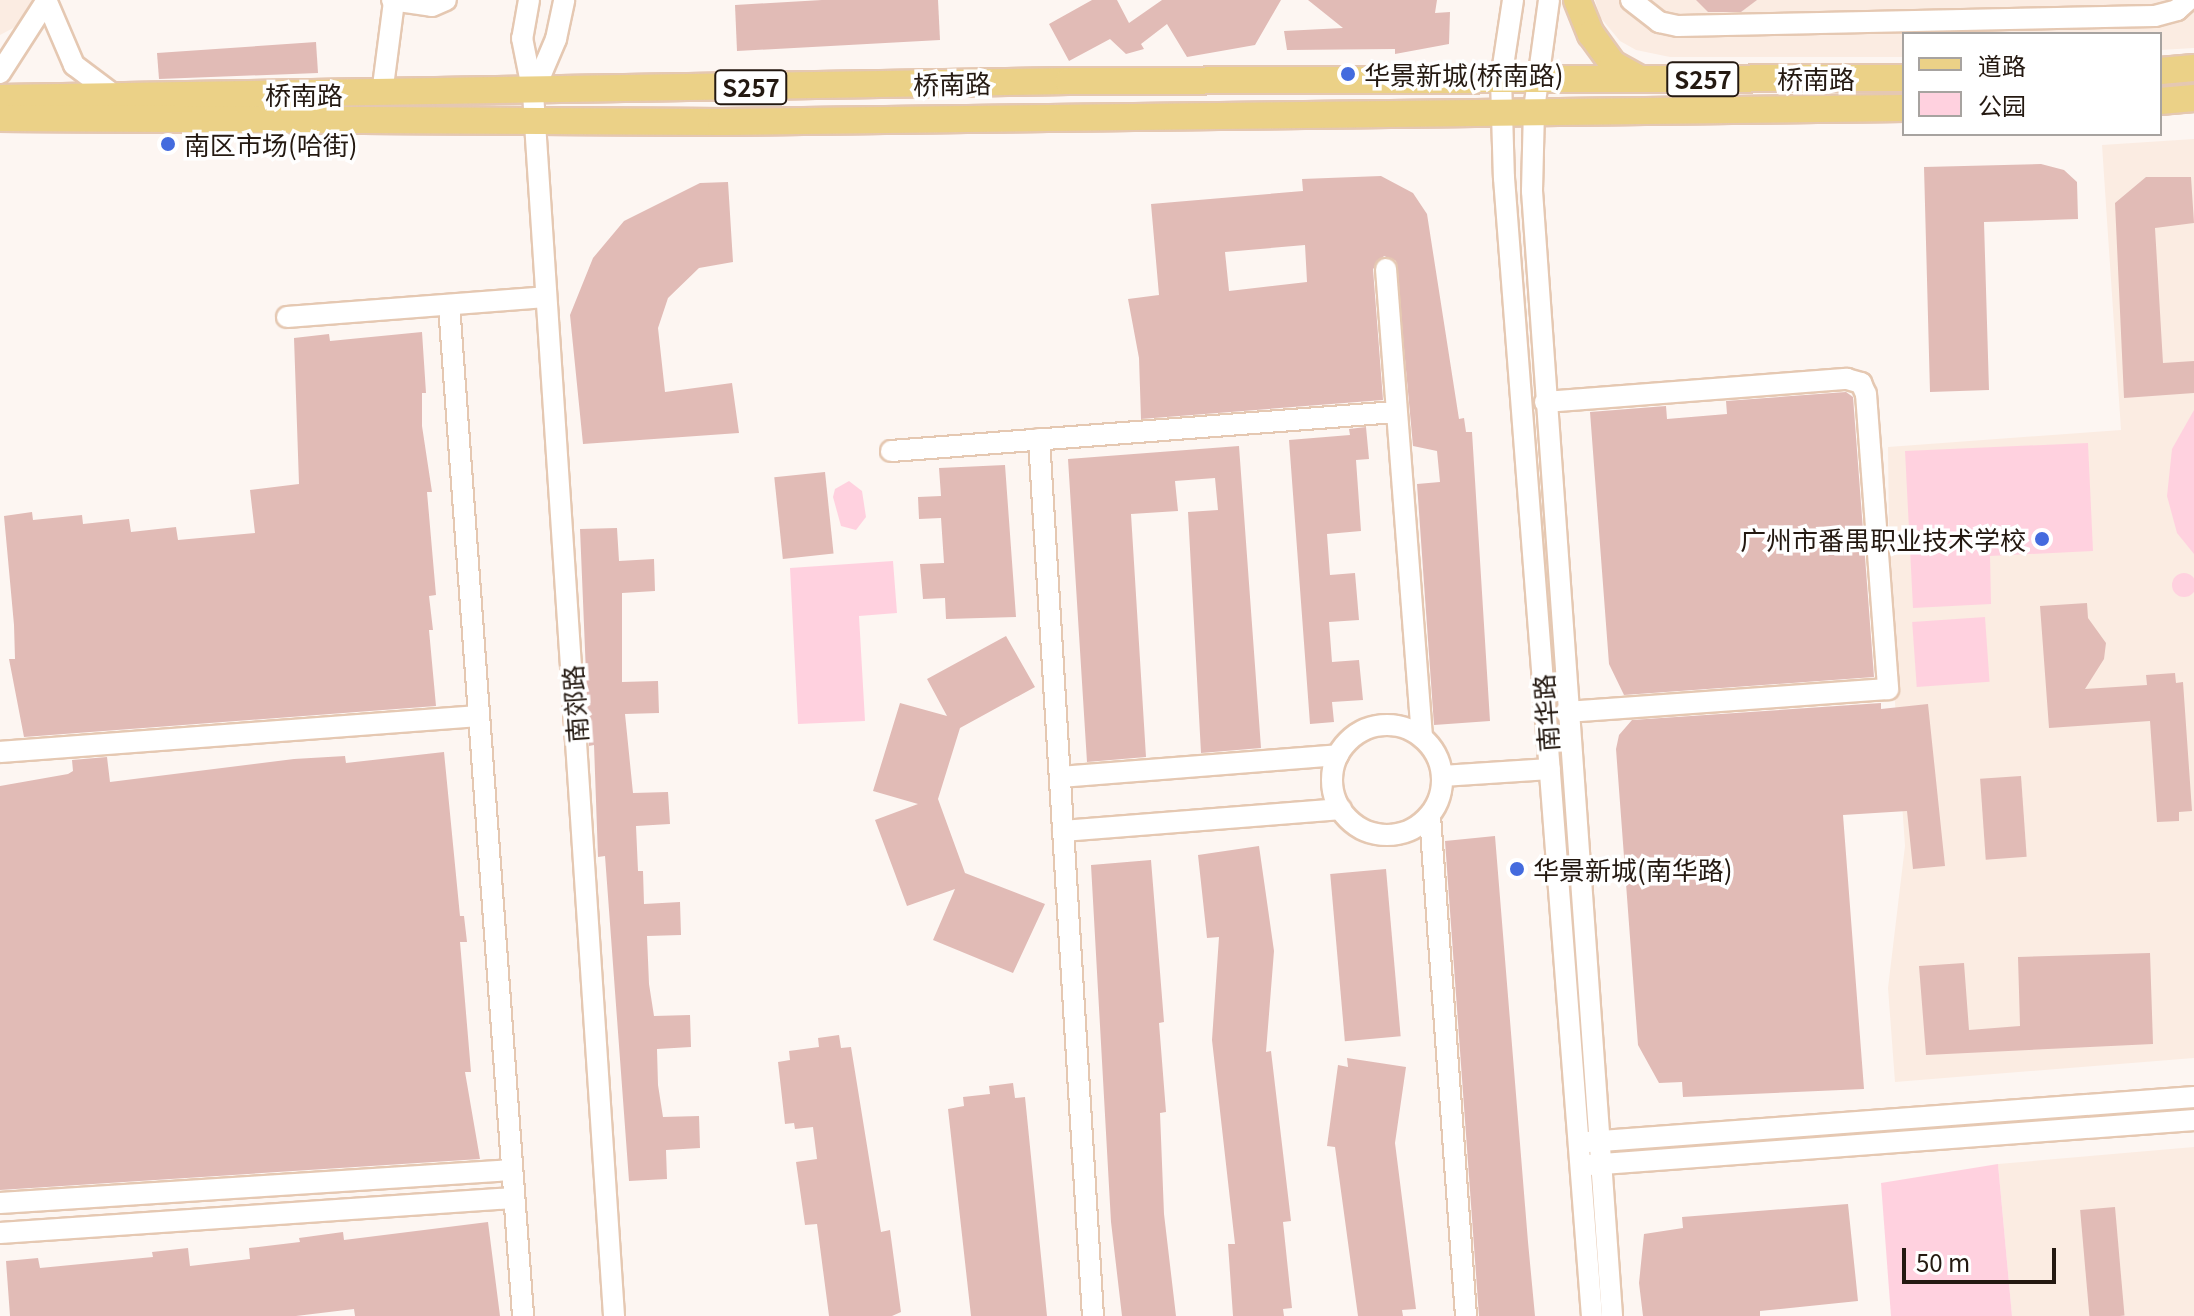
<!DOCTYPE html>
<meta charset="utf-8">
<style>
body{margin:0}
#map{position:relative;width:2194px;height:1316px;overflow:hidden;background:#fdf6f2;font-family:Georgia,"Noto Sans SC",serif}
div>[style]{position:absolute}
[style*='--x']{left:calc(var(--x)*1px);top:calc(var(--y)*1px);width:calc(var(--w)*1px);rotate:calc(var(--a)*1deg)}
.built>*{inset:0;background:#fbece2}
.green>*{inset:0;background:#ffd1df;transform-origin:0 0}
.round{border-radius:50%}
.building>*{inset:0;background:#e1bbb6;transform-origin:0 0}
.roads{filter:drop-shadow(2px 0 #e5c8b2) drop-shadow(-2px 0 #e5c8b2) drop-shadow(0 2px #e5c8b2) drop-shadow(0 -2px #e5c8b2)}
.minor>*{height:20px;margin:-10px;padding:0 10px;transform-origin:10px;border-radius:10px;background:#fff}
.minor>.ring{margin:-10px;padding:0;box-sizing:content-box;background:none;border:20px solid #fff;border-radius:50%}
.major>*{height:26px;margin:-13px;padding:0 13px;transform-origin:13px;border-radius:13px;background:#ebd187}
.dots>*{width:22px;height:22px;translate:-50% -50%;box-sizing:border-box;border:4px solid #fff;border-radius:50%}
span{translate:-50% -50%;white-space:nowrap;text-align:center;line-height:1.15;-webkit-text-stroke:7px #fff;paint-order:stroke}
.shield-label span{padding:2px 6px;background:#fff;border:2px solid;border-radius:6px;-webkit-text-stroke-width:0}
.shield-label{font-size:24px;color:#241911;font-weight:700}
.poi-label{font-size:26px;color:#241911}
.left{translate:0 -50%;text-align:left}
.right{translate:-100% -50%;text-align:right}
.street-label{font-size:26px;color:#241911}
.legend{position:absolute;left:1902px;top:32px;width:260px;height:104px;box-sizing:border-box;background:#fff;border:2px solid #a7a3a0;margin:0;padding:10px 14px;list-style:none;font-size:24px;color:#241911}
.legend li{display:flex;align-items:center;gap:16px;height:40px}
.legend b{width:40px;border:2px solid #a7a3a0}
.scale{position:absolute;left:1902px;top:1248px;width:154px;height:36px;box-sizing:border-box;border:4px solid #241911;border-top:0;padding-left:10px;font-size:24px;line-height:28px;white-space:nowrap;color:#241911;-webkit-text-stroke:6px #fff;paint-order:stroke}
</style>
<div id="map">
<div class="built">
<i style="clip-path:polygon(0 0,33px 0,15px 27px,0 35px)"></i>
<i style="clip-path:polygon(1595px 0,2194px 0,2194px 48px,2160px 50px,2160px 34px,1904px 34px,1904px 57px,1670px 57px,1636px 50px,1620px 41px,1600px 17px)"></i>
<i style="clip-path:polygon(2194px 139px,2194px 1058px,1895px 1082px,1888px 988px,1905px 846px,1890px 631px,1888px 447px,2121px 430px,2102px 145px)"></i>
<i style="clip-path:polygon(2194px 1147px,2194px 1316px,2012px 1316px,1998px 1164px)"></i>
</div>
<div class="green">
<i style="clip-path:polygon(2194px 410px,2194px 554px,2177px 533px,2167px 496px,2172px 449px)"></i>
<i style="clip-path:polygon(2088px 443px,2093px 551px,1990px 556px,1991px 604px,1913px 608px,1905px 451px)"></i>
<i style="clip-path:polygon(849px 481px,862px 491px,866px 517px,856px 530px,841px 526px,833px 497px,835px 489px)"></i>
<i style="clip-path:polygon(893px 561px,897px 613px,859px 616px,865px 721px,798px 724px,790px 568px)"></i>
<i class="round" style="left:2172px;top:573px;width:24px;height:24px"></i>
<i style="left:1985px;top:617px;width:65px;height:73px;rotate:86deg"></i>
<i style="clip-path:polygon(1998px 1164px,2012px 1316px,1891px 1316px,1881px 1183px)"></i>
</div>
<div class="building">
<i style="clip-path:polygon(822px 0,938px 0,940px 40px,737px 51px,735px 5px)"></i>
<i style="clip-path:polygon(1092px 0,1117px 0,1129px 23px,1162px 0,1281px 0,1255px 45px,1187px 57px,1167px 24px,1141px 44px,1144px 49px,1126px 54px,1110px 39px,1069px 61px,1049px 24px)"></i>
<i style="clip-path:polygon(1308px 0,1437px 0,1435px 13px,1450px 12px,1449px 44px,1395px 54px,1395px 49px,1287px 50px,1284px 31px,1343px 28px)"></i>
<i style="clip-path:polygon(1696px 0,1757px 0,1741px 12px,1708px 12px)"></i>
<i style="clip-path:polygon(316px 42px,318px 73px,159px 79px,157px 53px)"></i>
<i style="clip-path:polygon(2041px 164px,2064px 170px,2077px 182px,2078px 219px,1984px 222px,1989px 390px,1930px 392px,1924px 167px)"></i>
<i style="clip-path:polygon(evenodd,1381px 176px,1413px 193px,1427px 214px,1459px 419px,1464px 418px,1466px 432px,1472px 432px,1490px 721px,1434px 725px,1417px 484px,1440px 482px,1437px 451px,1413px 446px,1396px 261px,1384px 256px,1373px 269px,1383px 400px,1141px 419px,1139px 358px,1128px 299px,1159px 295px,1151px 204px,1303px 191px,1302px 179px,1381px 176px,1305px 245px,1307px 282px,1229px 291px,1225px 252px,1305px 245px)"></i>
<i style="clip-path:polygon(2146px 177px,2191px 177px,2194px 223px,2155px 228px,2163px 363px,2194px 361px,2194px 393px,2124px 398px,2115px 203px)"></i>
<i style="clip-path:polygon(728px 182px,733px 262px,699px 268px,668px 298px,658px 328px,665px 392px,732px 383px,739px 433px,583px 444px,570px 315px,593px 258px,624px 221px,700px 183px)"></i>
<i style="clip-path:polygon(422px 332px,426px 393px,422px 393px,422px 426px,432px 492px,427px 492px,436px 595px,429px 596px,433px 630px,429px 630px,436px 706px,24px 737px,9px 659px,15px 659px,14px 625px,4px 516px,32px 512px,33px 520px,82px 515px,83px 524px,129px 519px,131px 532px,176px 527px,178px 540px,255px 533px,250px 490px,299px 484px,294px 338px,329px 334px,330px 341px)"></i>
<i style="clip-path:polygon(1846px 392px,1853px 397px,1874px 677px,1624px 695px,1609px 664px,1590px 412px,1666px 406px,1667px 419px,1727px 414px,1726px 401px)"></i>
<i style="clip-path:polygon(1366px 427px,1369px 459px,1356px 460px,1361px 531px,1327px 534px,1330px 575px,1355px 573px,1359px 620px,1329px 622px,1332px 662px,1359px 660px,1363px 700px,1332px 702px,1334px 722px,1310px 724px,1289px 440px,1350px 435px,1349px 429px)"></i>
<i style="clip-path:polygon(1239px 446px,1261px 748px,1201px 753px,1188px 512px,1218px 510px,1215px 478px,1175px 481px,1178px 511px,1131px 514px,1146px 757px,1087px 762px,1068px 459px)"></i>
<i style="clip-path:polygon(1005px 465px,1016px 617px,946px 619px,945px 598px,923px 599px,920px 564px,944px 563px,941px 518px,919px 519px,918px 497px,941px 496px,939px 468px)"></i>
<i style="left:825px;top:472px;width:82px;height:51px;rotate:84deg"></i>
<i style="clip-path:polygon(617px 528px,619px 561px,654px 559px,655px 591px,622px 593px,622px 682px,658px 681px,659px 713px,625px 714px,633px 793px,668px 792px,670px 824px,636px 826px,638px 871px,643px 871px,644px 904px,680px 902px,681px 935px,647px 936px,649px 984px,654px 1016px,690px 1015px,691px 1047px,657px 1049px,658px 1085px,663px 1117px,699px 1116px,700px 1148px,666px 1150px,667px 1179px,629px 1181px,605px 856px,598px 857px,594px 745px,589px 746px,580px 529px)"></i>
<i style="clip-path:polygon(2087px 603px,2088px 618px,2106px 643px,2104px 659px,2085px 689px,2147px 685px,2146px 675px,2175px 673px,2176px 683px,2183px 682px,2192px 811px,2179px 812px,2179px 821px,2157px 822px,2150px 721px,2049px 728px,2040px 606px)"></i>
<i style="clip-path:polygon(1006px 636px,1035px 687px,960px 728px,938px 799px,965px 873px,1045px 904px,1013px 973px,933px 940px,955px 889px,907px 906px,875px 820px,918px 804px,873px 791px,900px 703px,947px 716px,927px 679px)"></i>
<i style="clip-path:polygon(1881px 703px,1881px 709px,1928px 704px,1945px 866px,1913px 869px,1907px 811px,1843px 815px,1864px 1089px,1683px 1097px,1682px 1082px,1659px 1083px,1638px 1045px,1616px 749px,1619px 735px,1632px 720px)"></i>
<i style="clip-path:polygon(444px 752px,460px 916px,464px 916px,467px 942px,460px 942px,471px 1072px,465px 1072px,480px 1159px,0 1190px,0 786px,68px 774px,73px 771px,72px 760px,107px 757px,110px 782px,294px 759px,345px 756px,346px 763px)"></i>
<i style="left:2021px;top:776px;width:81px;height:41px;rotate:86deg"></i>
<i style="clip-path:polygon(1495px 836px,1528px 1242px,1535px 1316px,1479px 1316px,1445px 841px)"></i>
<i style="clip-path:polygon(1259px 846px,1274px 951px,1266px 1052px,1271px 1051px,1291px 1221px,1283px 1222px,1292px 1308px,1283px 1309px,1284px 1316px,1233px 1316px,1228px 1244px,1235px 1244px,1212px 1040px,1219px 937px,1207px 938px,1198px 855px)"></i>
<i style="clip-path:polygon(1151px 860px,1164px 1022px,1159px 1023px,1166px 1112px,1160px 1113px,1164px 1214px,1176px 1316px,1122px 1316px,1111px 1222px,1091px 865px)"></i>
<i style="left:1386px;top:869px;width:168px;height:56px;rotate:85deg"></i>
<i style="clip-path:polygon(2150px 953px,2153px 1044px,1926px 1055px,1919px 966px,1964px 963px,1969px 1030px,2020px 1026px,2018px 957px)"></i>
<i style="clip-path:polygon(839px 1035px,841px 1048px,851px 1047px,881px 1232px,890px 1230px,901px 1312px,892px 1316px,829px 1316px,817px 1224px,805px 1225px,796px 1162px,817px 1159px,813px 1127px,795px 1129px,794px 1123px,785px 1124px,778px 1062px,790px 1060px,789px 1051px,819px 1047px,818px 1038px)"></i>
<i style="clip-path:polygon(1347px 1058px,1406px 1067px,1395px 1143px,1416px 1309px,1402px 1310px,1403px 1316px,1358px 1316px,1335px 1147px,1327px 1146px,1338px 1065px,1348px 1067px)"></i>
<i style="clip-path:polygon(1013px 1083px,1015px 1098px,1025px 1097px,1047px 1316px,971px 1316px,948px 1109px,964px 1106px,963px 1097px,990px 1094px,989px 1086px)"></i>
<i style="clip-path:polygon(1848px 1204px,1858px 1301px,1760px 1311px,1760px 1316px,1643px 1316px,1639px 1283px,1644px 1234px,1683px 1228px,1682px 1217px)"></i>
<i style="left:2115px;top:1207px;width:109px;height:35px;rotate:85deg"></i>
<i style="clip-path:polygon(488px 1222px,500px 1316px,355px 1316px,354px 1309px,296px 1316px,10px 1316px,6px 1261px,38px 1258px,40px 1268px,153px 1257px,152px 1252px,188px 1248px,190px 1266px,250px 1259px,249px 1248px,300px 1242px,299px 1238px,343px 1232px,344px 1240px)"></i>
</div>
<div class="roads">
<div class="minor">
<i style="--x:392;--y:0;--w:40;--a:8.5"></i>
<i style="--x:432;--y:6;--w:15;--a:-23"></i>
<i style="--x:529;--y:0;--w:39;--a:100"></i>
<i style="--x:522;--y:38;--w:56;--a:78.7"></i>
<i style="--x:533;--y:93;--w:1226;--a:86.21"></i>
<i style="--x:1513;--y:0;--w:80;--a:98.6"></i>
<i style="--x:1501;--y:79;--w:99;--a:88.3"></i>
<i style="--x:1504;--y:178;--w:1141;--a:85.58"></i>
<i style="--x:1549;--y:0;--w:110;--a:97.8"></i>
<i style="--x:1534;--y:109;--w:82;--a:91.4"></i>
<i style="--x:1532;--y:191;--w:1128;--a:85.93"></i>
<i style="--x:1631;--y:0;--w:36;--a:38"></i>
<i style="--x:1659;--y:22;--w:19;--a:12"></i>
<i style="--x:1678;--y:26;--w:477;--a:-1.2"></i>
<i style="--x:2155;--y:16;--w:23;--a:-15"></i>
<i style="--x:2177;--y:10;--w:15;--a:-42"></i>
<i style="--x:47;--y:2;--w:69;--a:66.8"></i>
<i style="--x:74;--y:65;--w:50;--a:36.9"></i>
<i style="--x:0;--y:73;--w:87;--a:-57.2"></i>
<i style="--x:533;--y:93;--w:59;--a:-66.9"></i>
<i style="--x:556;--y:39;--w:40;--a:-78"></i>
<i style="--x:382;--y:94;--w:93;--a:-82.6"></i>
<i style="--x:1386;--y:269;--w:470;--a:85.6"></i>
<i style="--x:449;--y:305;--w:1014;--a:85.81"></i>
<i style="--x:287;--y:317;--w:259;--a:-4.4"></i>
<i style="--x:1545;--y:402;--w:303;--a:-4.4"></i>
<i style="--x:1847;--y:379;--w:15;--a:16"></i>
<i style="--x:1861;--y:383;--w:12;--a:66"></i>
<i style="--x:1866;--y:394;--w:296;--a:85.7"></i>
<i style="--x:1888;--y:689;--w:323;--a:175.9"></i>
<i style="--x:1039;--y:439;--w:879;--a:86.48"></i>
<i style="--x:891;--y:451;--w:506;--a:-4.42"></i>
<i class="ring" style="left:1332px;top:725px;width:90px;height:90px"></i>
<i style="--x:0;--y:752;--w:480;--a:-4.3"></i>
<i style="--x:1442;--y:776;--w:108;--a:-3.7"></i>
<i style="--x:1060;--y:777;--w:279;--a:-4.5"></i>
<i style="--x:1430;--y:816;--w:501;--a:85.88"></i>
<i style="--x:1063;--y:831;--w:279;--a:-4.5"></i>
<i style="--x:1588;--y:1142;--w:608;--a:-4.25"></i>
<i style="--x:1589;--y:1165;--w:607;--a:-4.25"></i>
<i style="--x:0;--y:1203;--w:513;--a:-3.69"></i>
<i style="--x:0;--y:1233;--w:515;--a:-3.9"></i>
</div>
<div class="major">
<i style="--x:1577;--y:0;--w:37;--a:68"></i>
<i style="--x:1591;--y:34;--w:37;--a:54"></i>
<i style="--x:1613;--y:64;--w:31;--a:29"></i>
<i style="--x:2160;--y:71;--w:34;--a:-5"></i>
<i style="--x:0;--y:98;--w:1069;--a:-0.91"></i>
<i style="--x:1069;--y:81;--w:835;--a:-0.21"></i>
<i style="--x:2160;--y:101;--w:34;--a:-5"></i>
<i style="--x:0;--y:118;--w:721;--a:0.32"></i>
<i style="--x:721;--y:122;--w:1183;--a:-0.68"></i>
</div>
</div>
<div class="dots">
<i style="left:1348px;top:74px;background:#446bde"></i>
<i style="left:168px;top:144px;background:#446bde"></i>
<i style="left:2042px;top:539px;background:#446bde"></i>
<i style="left:1517px;top:869px;background:#446bde"></i>
</div>
<div class="shield-label">
<span style="left:1703px;top:79px">S257</span>
<span style="left:751px;top:87px">S257</span>
</div>
<div class="poi-label">
<span class="left" style="left:1364px;top:74px">华景新城(桥南路)</span>
<span class="left" style="left:184px;top:144px">南区市场(哈街)</span>
<span class="right" style="left:2026px;top:539px">广州市番禺职业技术学校</span>
<span class="left" style="left:1533px;top:869px">华景新城(南华路)</span>
</div>
<div class="street-label">
<span style="left:1816px;top:78px">桥南路</span>
<span style="left:952px;top:83px;rotate:-1deg">桥南路</span>
<span style="left:304px;top:94px">桥南路</span>
<span style="left:574px;top:704px;rotate:-94deg">南郊路</span>
<span style="left:1545px;top:713px;rotate:-94deg">南华路</span>
</div>
<ul class="legend">
<li><b style="height:10px;background:#ebd187"></b>道路</li>
<li><b style="height:22px;background:#ffd1df"></b>公园</li>
</ul>
<div class="scale">50 m</div>
</div>
